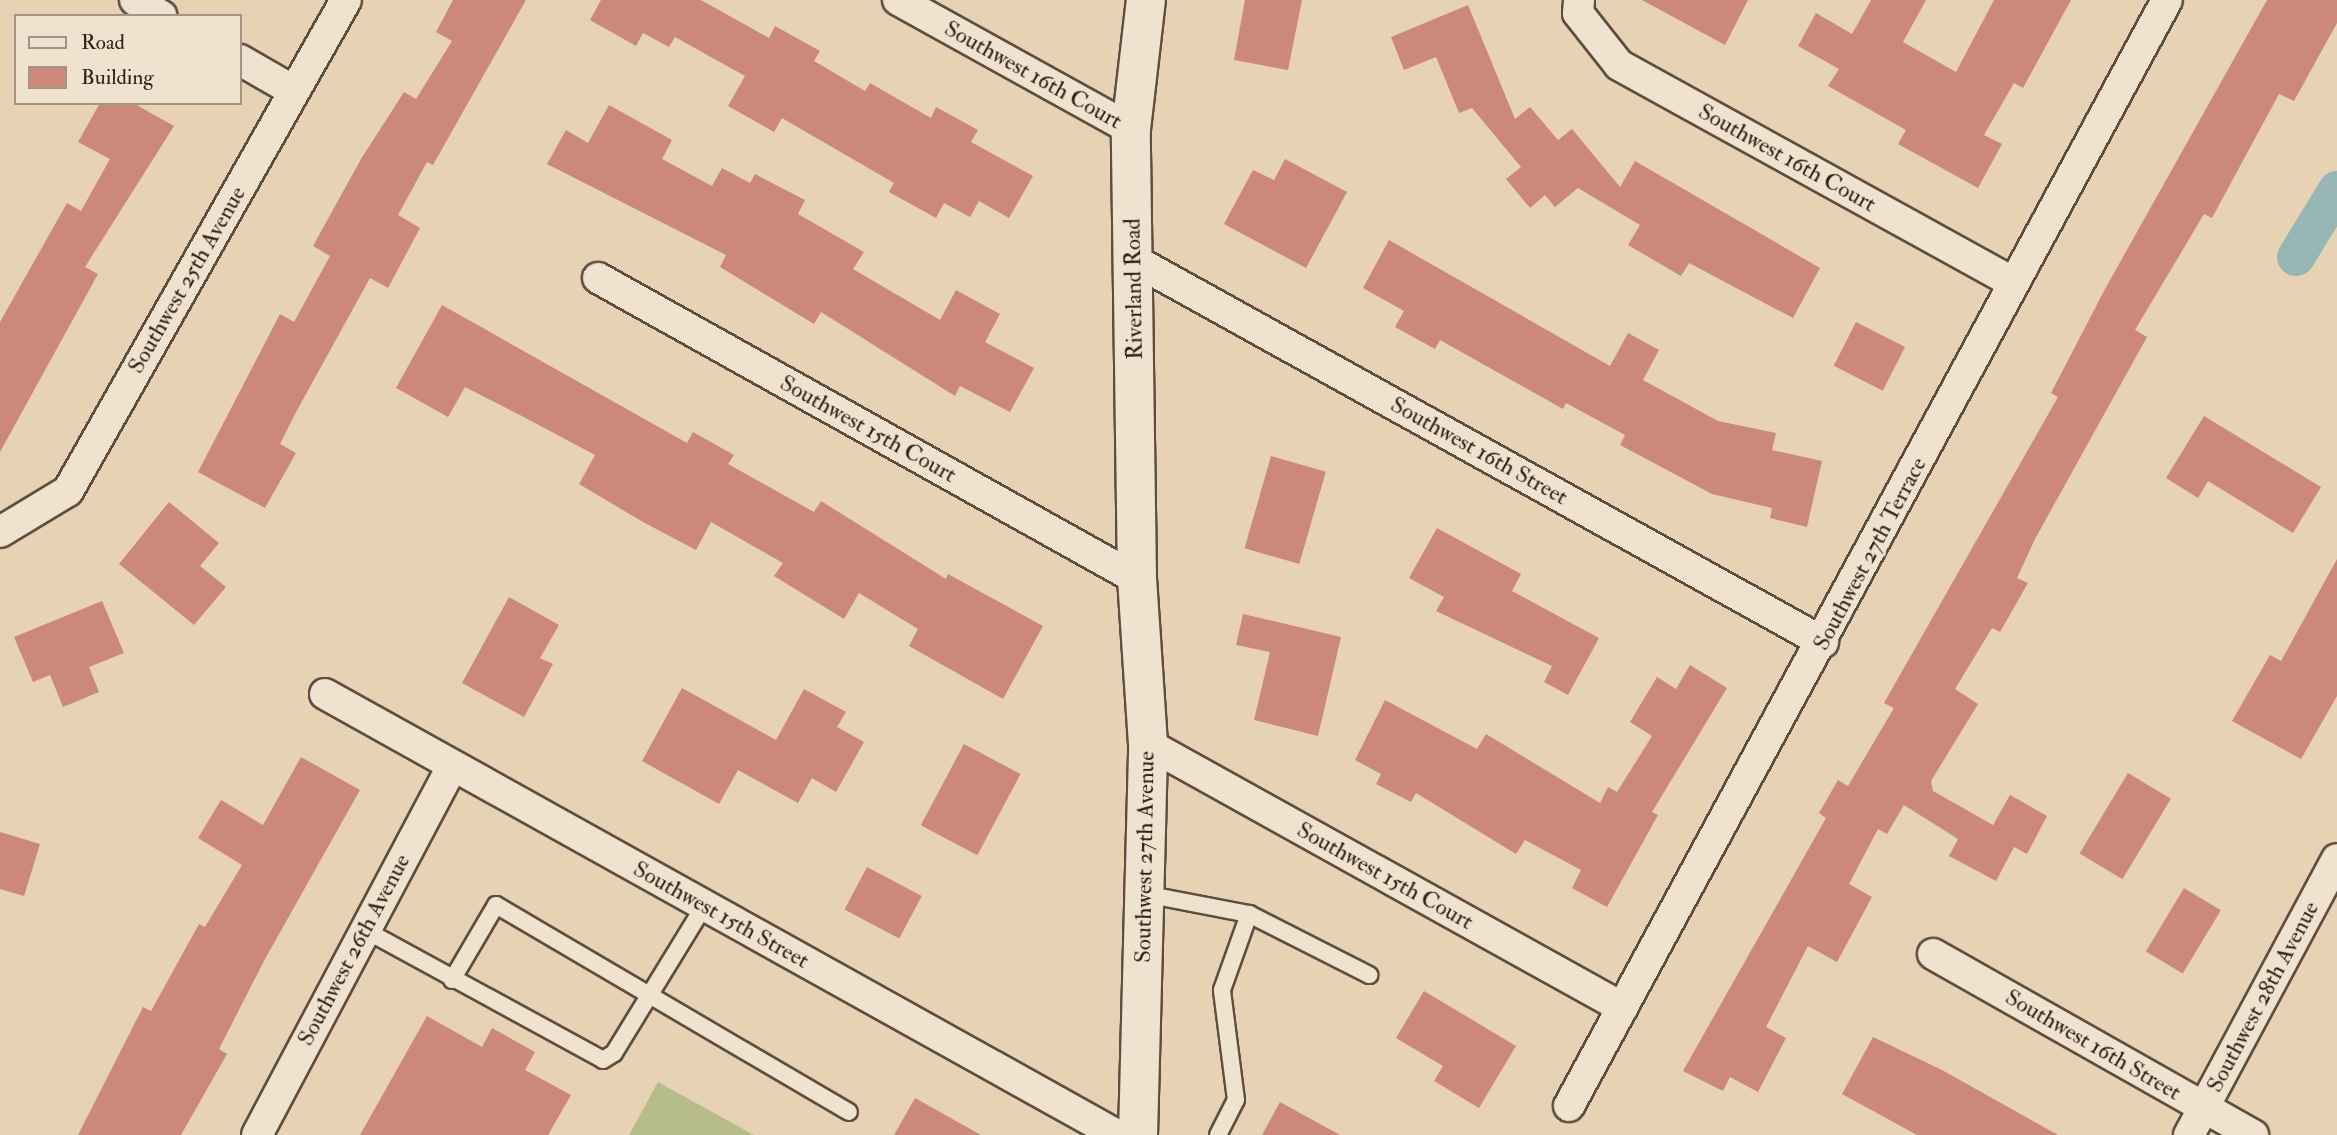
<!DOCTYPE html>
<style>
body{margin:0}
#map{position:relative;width:2337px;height:1135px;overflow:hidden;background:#e7d3b4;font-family:"IM FELL Double Pica",serif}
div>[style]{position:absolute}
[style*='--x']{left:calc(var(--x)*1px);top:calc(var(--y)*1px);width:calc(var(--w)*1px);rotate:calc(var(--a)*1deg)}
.green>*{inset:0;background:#b7bc8c}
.canal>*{height:38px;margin:-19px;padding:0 19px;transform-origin:19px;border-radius:19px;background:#99b6b6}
.building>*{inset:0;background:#cc8879;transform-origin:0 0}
.roads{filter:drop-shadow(2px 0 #5e4d40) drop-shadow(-2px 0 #5e4d40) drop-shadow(0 2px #5e4d40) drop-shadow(0 -2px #5e4d40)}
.lane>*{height:16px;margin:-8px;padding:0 8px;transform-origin:8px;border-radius:8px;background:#efe2ce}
.street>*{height:30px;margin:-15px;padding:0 15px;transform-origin:15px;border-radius:15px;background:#efe2ce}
.secondary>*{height:38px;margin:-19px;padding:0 19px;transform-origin:19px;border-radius:19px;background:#efe2ce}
span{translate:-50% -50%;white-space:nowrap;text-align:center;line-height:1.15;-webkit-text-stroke:6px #efe2ce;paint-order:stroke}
.street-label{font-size:23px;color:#30201a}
.legend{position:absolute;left:14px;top:14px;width:228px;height:91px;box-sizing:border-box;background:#efe2ce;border:2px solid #a39486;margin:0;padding:9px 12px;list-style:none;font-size:21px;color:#30201a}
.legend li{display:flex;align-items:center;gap:14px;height:35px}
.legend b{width:35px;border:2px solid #a39486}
</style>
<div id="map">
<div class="green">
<i style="clip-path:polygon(658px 1082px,754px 1135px,629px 1135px)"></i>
</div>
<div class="canal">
<i style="--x:2296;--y:257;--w:79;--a:-58.5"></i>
</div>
<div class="building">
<i style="clip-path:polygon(453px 0,526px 0,433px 165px,427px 162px,398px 215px,420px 228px,388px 288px,370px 278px,295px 414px,280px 444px,296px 453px,265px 508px,198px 472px,280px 314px,294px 322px,330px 256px,313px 246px,361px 159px,404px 92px,416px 99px,452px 41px,436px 32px)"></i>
<i style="clip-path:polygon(601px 0,701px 0,769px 38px,775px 26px,820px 51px,814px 61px,865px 91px,870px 83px,931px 118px,936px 107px,978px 130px,971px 142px,1033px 176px,1009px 218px,979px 201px,970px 217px,944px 203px,936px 218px,889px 192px,894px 183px,782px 118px,774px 132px,728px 106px,745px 76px,675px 37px,669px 47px,643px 33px,636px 46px,590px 20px)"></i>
<i style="clip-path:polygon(1245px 0,1302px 0,1288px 70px,1234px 60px)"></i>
<i style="clip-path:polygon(1642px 0,1748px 0,1725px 45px)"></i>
<i style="clip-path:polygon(1871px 0,1926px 0,1903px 42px,1956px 72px,1994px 0,2071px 0,2023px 88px,2014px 83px,1984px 135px,2002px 144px,1978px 188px,1898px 144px,1906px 130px,1828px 86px,1839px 69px,1798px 46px,1816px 13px,1852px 34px)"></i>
<i style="clip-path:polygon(2267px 0,2337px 0,2337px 23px,2294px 101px,2279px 94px,2212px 218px,2204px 214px,2135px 330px,2147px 337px,2035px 539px,2017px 578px,2028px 583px,2000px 632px,1992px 628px,1955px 689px,1978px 704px,1931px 781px,1933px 791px,1993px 825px,2010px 795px,2047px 816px,2027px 854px,2014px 847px,1996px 881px,1949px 856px,1958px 839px,1904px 805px,1887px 834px,1878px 829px,1849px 884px,1872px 897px,1837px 962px,1808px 946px,1766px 1027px,1786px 1038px,1758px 1092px,1730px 1077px,1723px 1091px,1683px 1071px,1826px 818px,1819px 813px,1838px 780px,1848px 786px,1894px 708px,1884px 703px,2058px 397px,2051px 393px,2105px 289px)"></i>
<i style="clip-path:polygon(1468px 5px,1515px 119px,1530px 107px,1558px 140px,1572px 129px,1620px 187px,1635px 161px,1820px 268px,1793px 318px,1689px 263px,1681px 276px,1628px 245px,1640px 225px,1578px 188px,1555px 207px,1545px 195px,1530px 208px,1506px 179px,1521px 167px,1472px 108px,1459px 113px,1436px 57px,1404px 70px,1391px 37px)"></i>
<i style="clip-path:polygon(100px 103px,133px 103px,174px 126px,85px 267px,98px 274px,0 452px,0 322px,67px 203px,81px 211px,110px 159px,78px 142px)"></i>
<i style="clip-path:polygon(609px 105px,672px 140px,662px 159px,712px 186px,722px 168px,750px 183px,755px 174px,805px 200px,798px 214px,864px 252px,853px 269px,940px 320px,956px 290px,1000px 314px,985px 342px,1034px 368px,1010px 412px,960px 386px,955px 396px,821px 312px,814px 324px,720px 267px,726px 255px,547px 164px,566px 130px,588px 143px)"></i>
<i style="clip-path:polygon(1285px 159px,1347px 192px,1306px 268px,1224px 224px,1253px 170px,1274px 180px)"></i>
<i style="clip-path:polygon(1389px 240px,1610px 366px,1628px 333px,1659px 350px,1643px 380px,1718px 421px,1776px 433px,1772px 450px,1822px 461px,1807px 527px,1770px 518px,1772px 508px,1712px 494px,1620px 445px,1625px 435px,1566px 403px,1563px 409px,1440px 340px,1435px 349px,1395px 327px,1404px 311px,1363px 288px)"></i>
<i style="clip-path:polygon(442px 305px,687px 443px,693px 432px,734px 455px,728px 464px,814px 512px,821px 501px,946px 579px,948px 574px,1043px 626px,1003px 699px,909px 646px,918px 629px,859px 593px,844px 619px,774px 576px,783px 563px,711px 522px,696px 550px,643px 522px,579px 484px,595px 455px,518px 414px,465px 387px,448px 417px,396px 388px)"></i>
<i style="left:1856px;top:322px;width:55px;height:49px;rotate:27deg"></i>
<i style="clip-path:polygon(2204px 416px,2321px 487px,2293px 533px,2208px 481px,2198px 498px,2166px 478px)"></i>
<i style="left:1271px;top:456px;width:57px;height:96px;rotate:16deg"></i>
<i style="clip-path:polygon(169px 502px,219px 543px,200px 566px,226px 587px,194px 625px,119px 564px)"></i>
<i style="clip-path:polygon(1437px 528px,1521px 574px,1512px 591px,1599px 638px,1568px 695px,1544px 682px,1552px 666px,1436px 611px,1444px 597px,1409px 578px)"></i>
<i style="clip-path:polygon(2337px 559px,2337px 696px,2301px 759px,2232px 721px,2270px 655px,2281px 661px)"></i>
<i style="clip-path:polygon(509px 597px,559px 625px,540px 658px,553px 664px,524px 717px,462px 683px)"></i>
<i style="clip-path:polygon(102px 601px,124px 653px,89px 667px,99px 692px,63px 707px,50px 675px,33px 682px,14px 637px)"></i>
<i style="clip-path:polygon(1243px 614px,1341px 637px,1318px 736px,1254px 720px,1270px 652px,1236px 645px)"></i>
<i style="clip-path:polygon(1690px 665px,1727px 688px,1652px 812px,1658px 815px,1607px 907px,1572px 888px,1581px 870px,1525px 840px,1516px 854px,1416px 793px,1411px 802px,1376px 784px,1381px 774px,1355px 760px,1385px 700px,1477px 749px,1486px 734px,1600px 803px,1608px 787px,1617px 792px,1652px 736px,1630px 722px,1657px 677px,1676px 689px)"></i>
<i style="clip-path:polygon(682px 688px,776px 740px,804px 689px,846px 712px,837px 727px,864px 742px,836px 792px,812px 778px,798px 803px,738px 770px,719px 804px,642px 761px)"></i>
<i style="left:964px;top:744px;width:64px;height:92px;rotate:28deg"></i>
<i style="clip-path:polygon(301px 757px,360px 790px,265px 959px,219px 1049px,227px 1054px,181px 1135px,78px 1135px,143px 1007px,151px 1011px,199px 924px,205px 927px,242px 865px,198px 838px,221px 800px,263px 825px)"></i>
<i style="left:2128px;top:773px;width:50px;height:94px;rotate:31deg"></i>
<i style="clip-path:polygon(0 832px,40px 844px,24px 896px,0 889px)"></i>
<i style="left:867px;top:867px;width:62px;height:48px;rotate:28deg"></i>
<i style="left:2184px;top:888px;width:43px;height:74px;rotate:31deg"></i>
<i style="clip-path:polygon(1424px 991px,1516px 1046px,1479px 1108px,1434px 1081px,1443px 1066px,1396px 1038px)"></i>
<i style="clip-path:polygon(427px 1016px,482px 1047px,492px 1028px,535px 1052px,525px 1070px,571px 1095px,548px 1135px,360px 1135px)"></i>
<i style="clip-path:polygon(1873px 1037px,1942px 1070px,2058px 1135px,1917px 1135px,1842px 1094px)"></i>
<i style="clip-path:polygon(915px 1098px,981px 1135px,894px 1135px)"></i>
<i style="clip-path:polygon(1280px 1102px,1340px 1135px,1262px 1135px)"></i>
</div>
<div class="roads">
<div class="lane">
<i style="--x:1145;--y:894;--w:106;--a:10.9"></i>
<i style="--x:365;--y:930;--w:271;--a:28.6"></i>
<i style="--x:603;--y:1060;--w:13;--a:-32"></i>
<i style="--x:614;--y:1053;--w:172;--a:-58.5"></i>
<i style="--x:452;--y:980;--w:87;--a:-59.6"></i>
<i style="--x:496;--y:905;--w:409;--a:30.4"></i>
<i style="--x:1218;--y:1135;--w:39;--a:-63"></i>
<i style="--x:1236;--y:1100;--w:111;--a:-97.3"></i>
<i style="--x:1222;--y:990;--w:81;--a:-70.4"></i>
<i style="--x:1249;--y:914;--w:135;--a:26.9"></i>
</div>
<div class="street">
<i style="--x:135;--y:0;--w:31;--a:31"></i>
<i style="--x:898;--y:0;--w:266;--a:29"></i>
<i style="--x:1579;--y:0;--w:13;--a:94"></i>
<i style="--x:1578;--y:13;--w:66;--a:51.7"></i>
<i style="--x:1619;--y:65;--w:451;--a:28.9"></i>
<i style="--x:240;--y:60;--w:62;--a:29.9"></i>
<i style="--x:1134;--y:260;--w:788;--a:29.01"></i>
<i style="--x:598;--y:278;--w:617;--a:29.18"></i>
<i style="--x:0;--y:532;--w:79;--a:-31.1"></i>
<i style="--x:68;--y:491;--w:564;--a:-60.48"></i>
<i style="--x:325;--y:694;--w:907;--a:29.11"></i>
<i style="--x:1148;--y:744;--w:543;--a:29.06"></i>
<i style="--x:1933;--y:954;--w:368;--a:29.5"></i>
<i style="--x:1569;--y:1106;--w:1257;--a:-61.6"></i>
<i style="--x:257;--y:1135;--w:417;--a:-62.1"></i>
<i style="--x:2189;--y:1135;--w:313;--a:-61.8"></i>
</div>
<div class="secondary">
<i style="--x:1138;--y:1135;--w:391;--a:-88.5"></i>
<i style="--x:1148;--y:744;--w:165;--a:-93.8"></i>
<i style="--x:1137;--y:579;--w:450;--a:-90.8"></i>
<i style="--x:1131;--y:129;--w:130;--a:-83.4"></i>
</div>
</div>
<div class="street-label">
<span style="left:1033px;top:75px;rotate:29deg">Southwest 16th Court</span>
<span style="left:1787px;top:158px;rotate:29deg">Southwest 16th Court</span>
<span style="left:187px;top:280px;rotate:-60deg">Southwest 25th Avenue</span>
<span style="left:1134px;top:289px;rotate:-91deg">Riverland Road</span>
<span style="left:868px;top:429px;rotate:29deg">Southwest 15th Court</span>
<span style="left:1479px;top:451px;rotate:29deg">Southwest 16th Street</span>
<span style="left:1870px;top:554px;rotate:-62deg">Southwest 27th Terrace</span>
<span style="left:1145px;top:857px;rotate:-89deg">Southwest 27th Avenue</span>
<span style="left:1385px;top:876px;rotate:29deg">Southwest 15th Court</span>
<span style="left:721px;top:915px;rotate:29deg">Southwest 15th Street</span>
<span style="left:354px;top:950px;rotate:-62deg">Southwest 26th Avenue</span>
<span style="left:2263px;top:997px;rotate:-62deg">Southwest 28th Avenue</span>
<span style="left:2093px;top:1045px;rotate:30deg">Southwest 16th Street</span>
</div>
<ul class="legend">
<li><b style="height:9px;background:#efe2ce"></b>Road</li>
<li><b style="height:19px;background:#cc8879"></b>Building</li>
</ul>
</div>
